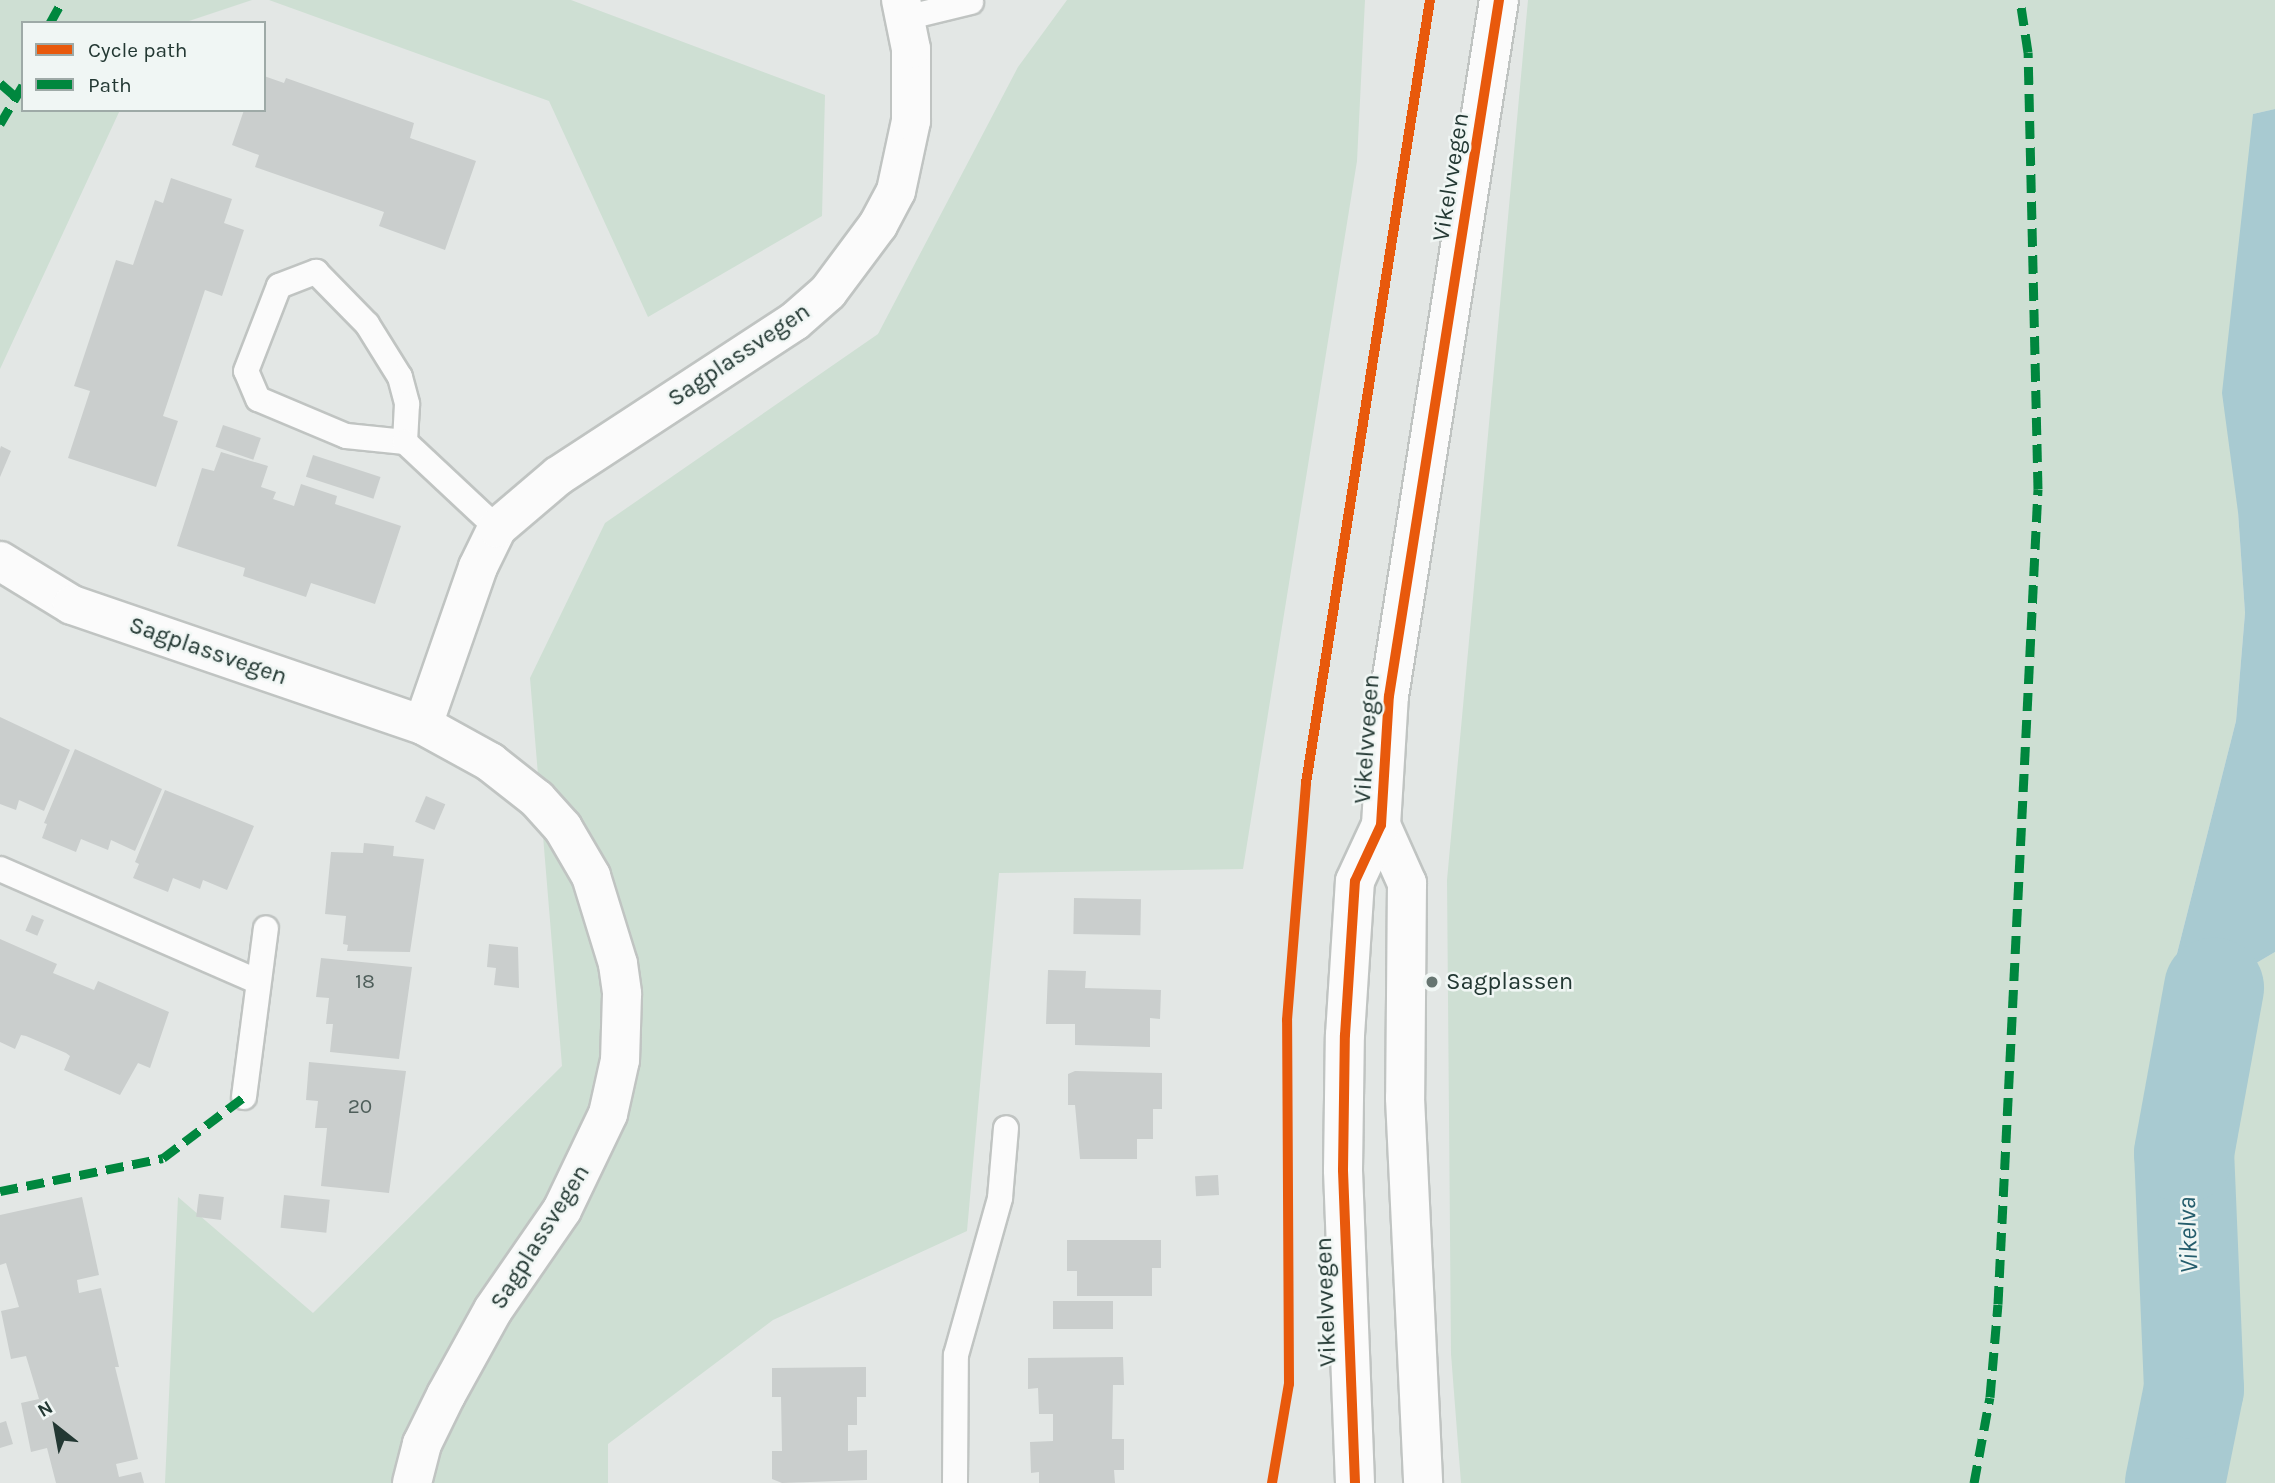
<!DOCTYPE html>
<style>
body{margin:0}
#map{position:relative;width:2275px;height:1483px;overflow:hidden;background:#e3e7e5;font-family:Karla,sans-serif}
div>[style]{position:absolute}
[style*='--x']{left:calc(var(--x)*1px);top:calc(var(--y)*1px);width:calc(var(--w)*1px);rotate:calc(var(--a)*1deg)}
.green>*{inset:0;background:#cedfd3}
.water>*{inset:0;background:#a8cad1}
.river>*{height:100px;margin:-50px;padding:0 50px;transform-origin:50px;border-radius:50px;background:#a8cad1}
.building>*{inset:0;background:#cacecd;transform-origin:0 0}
.roads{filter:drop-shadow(2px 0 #c0c4c2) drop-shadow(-2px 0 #c0c4c2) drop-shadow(0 2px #c0c4c2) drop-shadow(0 -2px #c0c4c2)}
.service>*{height:24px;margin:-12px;padding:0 12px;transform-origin:12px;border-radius:12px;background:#fbfbfb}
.minor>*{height:38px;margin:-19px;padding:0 19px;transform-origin:19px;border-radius:19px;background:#fbfbfb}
.tertiary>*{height:38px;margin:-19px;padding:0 19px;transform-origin:19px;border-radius:19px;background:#fbfbfb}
.quiet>*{height:9px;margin-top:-4.5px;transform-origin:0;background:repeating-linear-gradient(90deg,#00873e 0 18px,transparent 0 27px)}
.cycleway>*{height:10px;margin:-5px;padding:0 5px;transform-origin:5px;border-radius:5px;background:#e8590c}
.dots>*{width:19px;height:19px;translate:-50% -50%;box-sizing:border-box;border:4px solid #f0f6f4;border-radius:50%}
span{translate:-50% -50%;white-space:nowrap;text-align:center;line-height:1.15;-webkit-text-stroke:5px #f0f6f4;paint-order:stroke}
.number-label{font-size:21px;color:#4e5e5a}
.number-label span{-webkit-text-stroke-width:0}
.street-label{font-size:24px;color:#233833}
.poi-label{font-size:24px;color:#233833}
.left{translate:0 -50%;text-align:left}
.water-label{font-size:26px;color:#255d6c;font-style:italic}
.legend{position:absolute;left:21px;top:21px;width:245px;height:91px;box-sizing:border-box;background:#f0f6f4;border:2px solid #9eaaa7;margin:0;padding:9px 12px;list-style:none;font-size:21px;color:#233833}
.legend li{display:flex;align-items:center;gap:14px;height:35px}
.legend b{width:35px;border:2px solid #9eaaa7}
.north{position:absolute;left:21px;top:1392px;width:70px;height:70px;-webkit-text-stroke:5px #f0f6f4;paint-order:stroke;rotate:329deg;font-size:19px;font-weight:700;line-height:28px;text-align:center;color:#233833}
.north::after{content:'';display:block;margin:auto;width:24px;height:32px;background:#233833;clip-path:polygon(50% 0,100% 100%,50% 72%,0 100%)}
</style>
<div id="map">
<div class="green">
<i style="clip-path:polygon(0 0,252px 0,183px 23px,23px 23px,23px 110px,120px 110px,0 369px)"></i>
<i style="clip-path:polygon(269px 0,571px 0,825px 95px,822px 216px,648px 317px,549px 101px)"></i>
<i style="clip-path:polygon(1067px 0,1365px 0,1357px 161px,1243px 869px,999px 873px,967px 1231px,773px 1320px,608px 1444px,608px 1483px,165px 1483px,178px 1197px,313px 1313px,562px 1066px,530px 678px,605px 523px,878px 334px,1018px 67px)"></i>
<i style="clip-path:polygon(1528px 0,2275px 0,2275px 109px,2253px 114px,2238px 512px,2245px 613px,2236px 721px,2168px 989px,2214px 988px,2275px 952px,2275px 1483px,1461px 1483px,1451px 1354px,1447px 880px)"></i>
</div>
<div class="water">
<i style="clip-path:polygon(2275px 109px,2275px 952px,2214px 988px,2168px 989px,2236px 721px,2245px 613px,2238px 512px,2222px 393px,2253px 114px)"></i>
</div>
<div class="river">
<i style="--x:2175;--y:1483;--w:96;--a:-78.6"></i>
<i style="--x:2194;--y:1389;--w:236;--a:-92.4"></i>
<i style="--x:2184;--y:1153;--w:168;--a:-79.7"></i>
</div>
<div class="building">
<i style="clip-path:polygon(264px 76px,284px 83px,286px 78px,414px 123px,410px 138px,476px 161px,445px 250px,379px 226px,384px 212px,255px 167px,259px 155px,232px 145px,244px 110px,264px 110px)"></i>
<i style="clip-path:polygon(171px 178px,232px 199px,224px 223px,244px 230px,222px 296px,205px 290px,163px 416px,178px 421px,156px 487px,68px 458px,90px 391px,74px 386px,116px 260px,133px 265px,155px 200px,163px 203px)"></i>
<i style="left:223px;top:425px;width:40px;height:23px;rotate:19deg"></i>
<i style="clip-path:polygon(1px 446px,11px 451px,0 477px,0 449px)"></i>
<i style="clip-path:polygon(221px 452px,268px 466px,261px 487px,276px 492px,273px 499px,294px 506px,301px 484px,337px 496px,335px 504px,401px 526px,375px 604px,311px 583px,306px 597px,243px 576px,245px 568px,177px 546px,202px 468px,214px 471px)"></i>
<i style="left:313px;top:455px;width:71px;height:23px;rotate:18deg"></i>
<i style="clip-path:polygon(0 717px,70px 750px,44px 811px,19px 800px,16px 810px,0 804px)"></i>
<i style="clip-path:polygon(75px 749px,162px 789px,135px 851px,111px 840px,108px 850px,81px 839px,76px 852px,42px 838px,47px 824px,44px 823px)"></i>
<i style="clip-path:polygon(165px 790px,254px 826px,227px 890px,203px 880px,200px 889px,173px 878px,168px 892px,133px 878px,139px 864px,135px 862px)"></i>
<i style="left:426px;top:796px;width:21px;height:28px;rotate:23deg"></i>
<i style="clip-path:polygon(364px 843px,394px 846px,393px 856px,424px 859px,410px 952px,347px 951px,348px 945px,343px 944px,346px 916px,325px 914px,331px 852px,363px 853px)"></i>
<i style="left:1074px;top:898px;width:67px;height:36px;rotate:1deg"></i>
<i style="left:32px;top:915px;width:13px;height:17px;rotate:23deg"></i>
<i style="clip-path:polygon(0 939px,57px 964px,53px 973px,94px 990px,98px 981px,169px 1012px,150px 1068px,138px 1063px,120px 1095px,64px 1070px,70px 1056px,66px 1053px,26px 1036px,21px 1035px,15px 1049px,0 1042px)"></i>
<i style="clip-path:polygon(489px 944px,518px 947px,519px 988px,494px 985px,496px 968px,487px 967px)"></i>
<i style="clip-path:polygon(321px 958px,412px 967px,399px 1059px,330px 1052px,333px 1024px,326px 1024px,329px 998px,316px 997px)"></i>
<i style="clip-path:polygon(1048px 970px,1086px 971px,1085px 988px,1161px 990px,1160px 1019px,1150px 1018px,1150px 1047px,1075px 1045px,1075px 1024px,1046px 1024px)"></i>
<i style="clip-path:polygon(309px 1062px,406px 1071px,389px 1193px,321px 1186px,327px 1128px,315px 1128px,318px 1101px,306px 1100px)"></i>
<i style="clip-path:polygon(1075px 1071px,1162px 1073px,1162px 1109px,1153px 1109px,1153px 1139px,1137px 1139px,1137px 1159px,1080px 1159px,1075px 1105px,1068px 1105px,1068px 1074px)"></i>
<i style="left:1218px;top:1175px;width:20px;height:23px;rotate:87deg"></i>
<i style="left:199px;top:1194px;width:25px;height:23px;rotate:7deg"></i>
<i style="left:284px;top:1195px;width:46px;height:33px;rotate:6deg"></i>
<i style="clip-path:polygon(82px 1197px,99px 1275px,77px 1280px,79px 1293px,101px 1288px,119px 1367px,115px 1367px,138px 1459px,116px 1464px,119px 1477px,141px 1472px,144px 1483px,56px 1483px,47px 1448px,31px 1452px,21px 1403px,39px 1399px,26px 1356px,11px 1359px,1px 1311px,19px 1307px,6px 1263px,0 1265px,0 1215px)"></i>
<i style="clip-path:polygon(1067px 1240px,1161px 1240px,1161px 1268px,1152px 1268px,1152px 1296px,1077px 1296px,1077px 1271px,1067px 1271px)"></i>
<i style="left:1053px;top:1301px;width:60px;height:28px"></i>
<i style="clip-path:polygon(1123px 1357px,1124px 1385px,1113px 1385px,1112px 1439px,1124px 1439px,1124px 1470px,1114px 1470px,1115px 1483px,1039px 1483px,1039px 1472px,1031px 1473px,1030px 1442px,1053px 1441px,1053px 1414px,1039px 1414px,1038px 1388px,1028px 1389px,1028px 1358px)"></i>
<i style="clip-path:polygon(866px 1367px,866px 1397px,857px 1397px,857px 1425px,848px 1425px,848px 1451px,867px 1450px,867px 1480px,782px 1483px,772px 1479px,772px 1451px,782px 1451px,781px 1397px,772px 1397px,772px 1368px)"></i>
<i style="clip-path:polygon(6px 1421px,13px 1444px,0 1448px,0 1423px)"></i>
</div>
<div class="roads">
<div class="service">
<i style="--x:905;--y:18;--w:68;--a:-13.6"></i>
<i style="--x:405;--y:442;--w:59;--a:-174.2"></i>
<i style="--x:346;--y:436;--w:95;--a:-157.2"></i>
<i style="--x:258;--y:399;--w:30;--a:-113"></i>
<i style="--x:246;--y:371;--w:91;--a:-68.8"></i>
<i style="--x:279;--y:286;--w:40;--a:-21"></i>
<i style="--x:316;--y:272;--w:73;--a:45.6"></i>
<i style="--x:367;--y:324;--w:62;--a:58.1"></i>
<i style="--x:400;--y:377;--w:28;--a:75"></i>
<i style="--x:407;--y:404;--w:38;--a:93"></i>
<i style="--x:405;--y:442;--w:126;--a:43.1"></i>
<i style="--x:0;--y:869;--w:279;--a:23.6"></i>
<i style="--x:244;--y:1097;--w:170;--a:-82.6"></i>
<i style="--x:955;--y:1483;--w:128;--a:-89.6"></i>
<i style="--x:956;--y:1355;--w:163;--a:-74.3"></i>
<i style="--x:1000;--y:1198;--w:70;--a:-85.1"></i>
</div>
<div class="minor">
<i style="--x:0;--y:561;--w:84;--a:31.4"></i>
<i style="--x:72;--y:605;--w:371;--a:18.9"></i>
<i style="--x:423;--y:725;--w:77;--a:28.9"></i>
<i style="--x:490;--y:762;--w:60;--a:38.2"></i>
<i style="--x:537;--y:799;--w:39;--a:48"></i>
<i style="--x:563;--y:828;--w:56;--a:59.7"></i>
<i style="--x:591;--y:876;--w:92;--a:72.9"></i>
<i style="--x:618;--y:964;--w:30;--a:82"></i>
<i style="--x:622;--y:994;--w:66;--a:91.7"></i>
<i style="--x:620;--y:1060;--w:55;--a:102.5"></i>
<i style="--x:608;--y:1114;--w:106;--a:115.6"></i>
<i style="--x:562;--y:1210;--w:121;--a:124.6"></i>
<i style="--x:493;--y:1310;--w:97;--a:118.9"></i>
<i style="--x:446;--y:1395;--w:55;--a:116.1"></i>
<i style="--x:422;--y:1444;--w:40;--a:104.4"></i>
<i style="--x:423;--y:725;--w:167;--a:-70.8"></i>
<i style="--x:478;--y:567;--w:43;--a:-64"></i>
<i style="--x:497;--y:528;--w:80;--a:-40.4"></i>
<i style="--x:558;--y:476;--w:283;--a:-33.2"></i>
<i style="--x:795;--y:321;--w:44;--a:-41.3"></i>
<i style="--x:828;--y:292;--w:84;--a:-53.3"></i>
<i style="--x:878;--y:225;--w:38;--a:-62"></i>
<i style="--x:896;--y:191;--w:72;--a:-77.9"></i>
<i style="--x:911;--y:121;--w:72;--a:-90"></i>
<i style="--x:911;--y:49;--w:50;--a:-101.5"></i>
</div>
<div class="tertiary">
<i style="--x:1381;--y:825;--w:64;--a:65.9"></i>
<i style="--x:1407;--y:883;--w:215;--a:90.5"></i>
<i style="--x:1405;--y:1098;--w:385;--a:87.3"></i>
<i style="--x:1355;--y:1483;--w:313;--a:-92.2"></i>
<i style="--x:1343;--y:1170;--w:135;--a:-89.2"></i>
<i style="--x:1345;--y:1035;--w:154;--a:-86.3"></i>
<i style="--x:1355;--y:881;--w:62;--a:-65.1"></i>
<i style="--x:1381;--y:825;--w:129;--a:-86.5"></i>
<i style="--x:1389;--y:696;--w:705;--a:-81.02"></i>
</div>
</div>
<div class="quiet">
<i style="--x:50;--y:23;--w:26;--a:-61"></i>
<i style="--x:0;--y:83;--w:23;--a:41"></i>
<i style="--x:0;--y:124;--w:45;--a:-59.5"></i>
<i style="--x:0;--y:1191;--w:166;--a:-11.4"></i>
<i style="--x:163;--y:1158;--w:101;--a:-37"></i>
<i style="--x:1974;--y:1483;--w:87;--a:-79.5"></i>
<i style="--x:1990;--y:1397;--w:93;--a:-85.1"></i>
<i style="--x:1998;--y:1304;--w:816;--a:-87.19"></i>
<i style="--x:2038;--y:489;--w:437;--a:-91.3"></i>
<i style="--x:2028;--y:52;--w:53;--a:-98.7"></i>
</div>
<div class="cycleway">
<i style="--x:1272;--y:1483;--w:100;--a:-80.3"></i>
<i style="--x:1289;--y:1384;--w:364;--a:-90.3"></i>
<i style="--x:1287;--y:1020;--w:238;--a:-85.4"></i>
<i style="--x:1306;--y:783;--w:793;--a:-81"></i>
<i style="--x:1355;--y:1483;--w:313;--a:-92.2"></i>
<i style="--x:1343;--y:1170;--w:135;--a:-89.2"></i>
<i style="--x:1345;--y:1035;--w:154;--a:-86.3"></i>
<i style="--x:1355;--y:881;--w:62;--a:-65.1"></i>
<i style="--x:1381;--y:825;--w:129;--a:-86.5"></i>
<i style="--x:1389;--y:696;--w:705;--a:-81.02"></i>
</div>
<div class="dots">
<i style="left:1432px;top:982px;background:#667571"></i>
</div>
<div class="number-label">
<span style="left:365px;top:981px">18</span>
<span style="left:360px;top:1106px">20</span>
</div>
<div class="street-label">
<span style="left:1451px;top:177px;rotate:-81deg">Vikelvvegen</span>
<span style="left:739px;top:355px;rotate:-34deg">Sagplassvegen</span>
<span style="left:208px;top:651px;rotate:19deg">Sagplassvegen</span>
<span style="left:1367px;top:739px;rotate:-86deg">Vikelvvegen</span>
<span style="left:540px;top:1237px;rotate:-58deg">Sagplassvegen</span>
<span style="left:1326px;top:1302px;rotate:-92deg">Vikelvvegen</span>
</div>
<div class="poi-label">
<span class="left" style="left:1446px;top:982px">Sagplassen</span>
</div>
<div class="water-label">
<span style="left:2188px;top:1235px;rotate:-92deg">Vikelva</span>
</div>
<ul class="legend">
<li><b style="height:9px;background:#e8590c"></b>Cycle path</li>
<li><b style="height:9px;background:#00873e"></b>Path</li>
</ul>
<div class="north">N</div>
</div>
